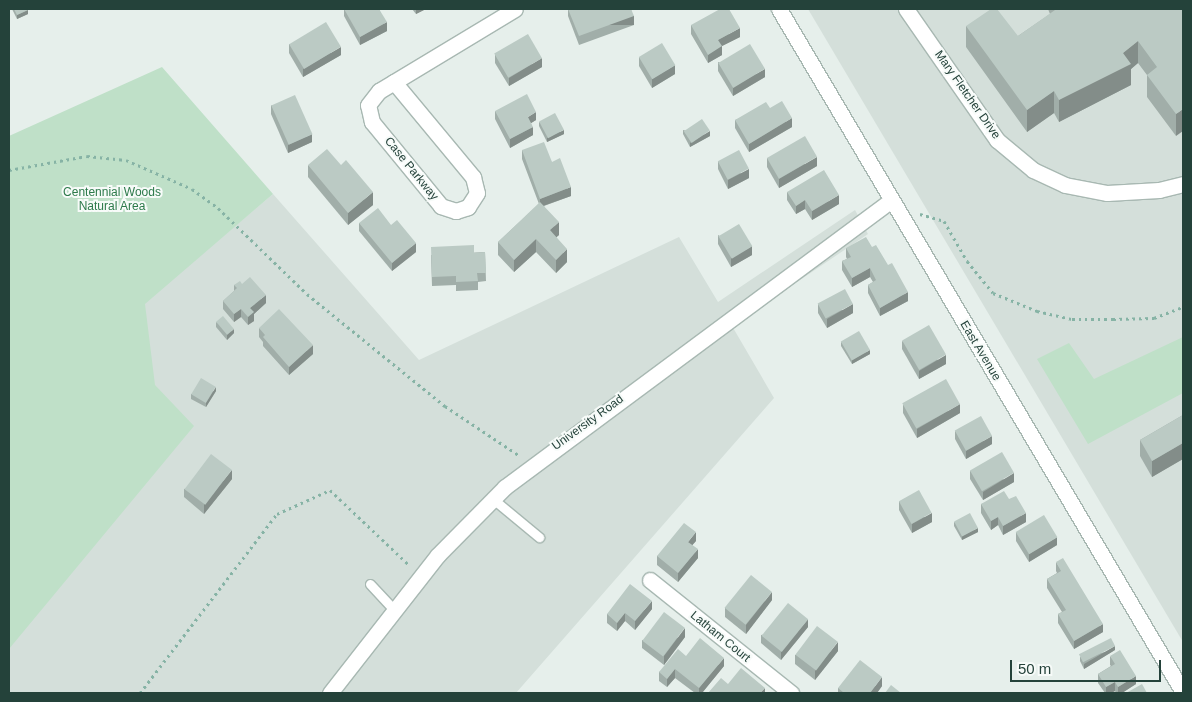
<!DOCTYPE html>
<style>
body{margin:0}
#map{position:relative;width:1192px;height:702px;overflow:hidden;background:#e6efeb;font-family:Arial,sans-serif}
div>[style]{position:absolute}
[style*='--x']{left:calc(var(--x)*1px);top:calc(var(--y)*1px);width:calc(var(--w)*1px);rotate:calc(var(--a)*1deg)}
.built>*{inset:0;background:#d4dfda}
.green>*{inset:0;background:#bfe0c8}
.path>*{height:3px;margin-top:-1.5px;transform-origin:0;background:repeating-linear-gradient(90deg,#86b3a5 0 2.5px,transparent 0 6.5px)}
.roads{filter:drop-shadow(1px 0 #a8b8b2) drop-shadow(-1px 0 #a8b8b2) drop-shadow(0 1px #a8b8b2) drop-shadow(0 -1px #a8b8b2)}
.lane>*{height:9px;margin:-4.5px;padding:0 4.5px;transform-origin:4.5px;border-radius:4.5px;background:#fff}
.street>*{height:15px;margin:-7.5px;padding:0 7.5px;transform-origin:7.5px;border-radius:7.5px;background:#fff}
.secondary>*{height:15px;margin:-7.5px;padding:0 7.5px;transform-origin:7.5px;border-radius:7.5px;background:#fff}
.wall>*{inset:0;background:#a1aea9}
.shaded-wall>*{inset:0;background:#838d89;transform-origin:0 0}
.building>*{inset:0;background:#bbcac4;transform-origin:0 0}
span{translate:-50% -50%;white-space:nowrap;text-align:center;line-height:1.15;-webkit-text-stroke:4px #f7fbf9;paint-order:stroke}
.street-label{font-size:12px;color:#24423a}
.park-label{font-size:12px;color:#2d7a4b}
.frame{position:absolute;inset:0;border:10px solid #24423a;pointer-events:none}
.scale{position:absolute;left:1010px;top:660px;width:151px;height:22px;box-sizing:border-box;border:2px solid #24423a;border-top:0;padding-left:6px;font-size:15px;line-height:18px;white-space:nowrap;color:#24423a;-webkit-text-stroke:4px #f7fbf9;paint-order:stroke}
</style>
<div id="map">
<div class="built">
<i style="clip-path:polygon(808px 9px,1183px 9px,1183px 642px)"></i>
<i style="clip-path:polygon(273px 194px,419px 360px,679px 237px,718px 302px,855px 210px,868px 234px,732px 326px,774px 398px,516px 693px,9px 693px,9px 417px)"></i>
</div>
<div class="green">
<i style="clip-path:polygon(162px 67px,273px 194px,145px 304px,155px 385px,194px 426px,9px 649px,9px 136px)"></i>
<i style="clip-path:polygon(1183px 337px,1183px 393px,1088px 444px,1037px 359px,1069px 343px,1094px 379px)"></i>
</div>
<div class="path">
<i style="--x:9;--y:170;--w:79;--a:-10.2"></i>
<i style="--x:87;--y:156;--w:39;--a:6"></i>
<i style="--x:126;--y:160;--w:72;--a:23.7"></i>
<i style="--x:192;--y:189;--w:32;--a:36"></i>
<i style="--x:218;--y:208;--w:124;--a:44"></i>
<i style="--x:307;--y:294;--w:178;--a:39.1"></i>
<i style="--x:445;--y:406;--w:90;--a:33.7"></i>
<i style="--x:920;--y:214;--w:25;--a:16"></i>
<i style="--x:944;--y:221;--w:46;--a:60.1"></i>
<i style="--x:967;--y:261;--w:41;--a:50.9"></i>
<i style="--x:993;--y:293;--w:48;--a:22.2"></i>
<i style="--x:1037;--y:311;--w:36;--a:13"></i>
<i style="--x:1072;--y:319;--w:41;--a:0"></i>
<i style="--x:1113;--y:319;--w:41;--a:-1.4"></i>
<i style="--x:1154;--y:318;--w:31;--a:-21"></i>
<i style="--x:140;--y:693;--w:225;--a:-52.6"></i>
<i style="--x:277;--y:514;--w:58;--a:-24.4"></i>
<i style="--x:330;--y:490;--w:109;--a:43.5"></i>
</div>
<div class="roads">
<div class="lane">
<i style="--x:493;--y:499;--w:60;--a:39.6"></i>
<i style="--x:370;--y:584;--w:35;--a:47"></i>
</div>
<div class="street">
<i style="--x:906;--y:9;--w:160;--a:55.2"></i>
<i style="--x:997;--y:140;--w:47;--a:39.8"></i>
<i style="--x:1033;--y:170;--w:35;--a:25"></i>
<i style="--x:1065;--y:185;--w:43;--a:10.8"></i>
<i style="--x:1107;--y:193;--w:52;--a:-3.3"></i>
<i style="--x:1159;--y:190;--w:25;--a:-14"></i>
<i style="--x:394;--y:82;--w:124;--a:50.3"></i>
<i style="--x:473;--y:177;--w:16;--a:76"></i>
<i style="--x:477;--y:193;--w:17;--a:123"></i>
<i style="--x:468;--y:207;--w:13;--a:162"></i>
<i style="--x:456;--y:211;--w:16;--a:-162"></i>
<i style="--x:441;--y:206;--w:109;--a:-129.4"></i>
<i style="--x:372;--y:122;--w:17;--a:-103"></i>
<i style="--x:368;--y:105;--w:18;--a:-52"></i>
<i style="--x:379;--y:91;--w:17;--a:-31"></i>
<i style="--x:394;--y:82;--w:141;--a:-31.1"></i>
<i style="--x:650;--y:580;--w:181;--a:38.7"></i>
<i style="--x:330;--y:693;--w:175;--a:-52"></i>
<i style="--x:438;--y:555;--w:95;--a:-45.4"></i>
<i style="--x:505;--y:487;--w:481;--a:-36.6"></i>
</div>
<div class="secondary">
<i style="--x:779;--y:9;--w:794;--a:59.4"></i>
</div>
</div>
<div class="wall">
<i style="clip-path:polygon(12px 9px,28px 9px,28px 14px,17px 19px)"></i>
<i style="clip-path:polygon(344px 9px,379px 9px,387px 31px,360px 45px,344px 16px)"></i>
<i style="clip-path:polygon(412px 9px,426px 9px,416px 14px)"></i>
<i style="clip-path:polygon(568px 9px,631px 9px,634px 25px,579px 45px,568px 16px)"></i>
<i style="clip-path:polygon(1048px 9px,1183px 9px,1176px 136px,1147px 97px,1147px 75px,1138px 63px,1131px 69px,1131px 85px,1059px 122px,1054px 113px,1027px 132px,966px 47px,966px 26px,1018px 36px,1050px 14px)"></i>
<i style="clip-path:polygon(691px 25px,740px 37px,722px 46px,722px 55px,708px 63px,691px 34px)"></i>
<i style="clip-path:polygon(289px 44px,341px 55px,303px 77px,289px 53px)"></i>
<i style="clip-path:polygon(495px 54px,542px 67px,509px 86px,495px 63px)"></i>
<i style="clip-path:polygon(639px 57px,675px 74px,652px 88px,639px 66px)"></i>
<i style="clip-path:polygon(718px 62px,765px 77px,733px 96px,718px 71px)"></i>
<i style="clip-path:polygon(271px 105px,312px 142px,288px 153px,271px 114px)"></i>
<i style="clip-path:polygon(770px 108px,792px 127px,749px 152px,735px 128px,735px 120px)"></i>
<i style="clip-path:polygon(495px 111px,536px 120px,531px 123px,533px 135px,510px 148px,495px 119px)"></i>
<i style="clip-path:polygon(539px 122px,564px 134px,547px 142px,539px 126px)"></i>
<i style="clip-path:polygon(683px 130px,710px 136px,690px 147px,683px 134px)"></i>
<i style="clip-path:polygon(522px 150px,552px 162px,571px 196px,544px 206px,559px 235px,556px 237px,567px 262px,556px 273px,536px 252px,514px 272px,498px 255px,498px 242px,539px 204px,522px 159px)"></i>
<i style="clip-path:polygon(767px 158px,817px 166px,779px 188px,767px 167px)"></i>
<i style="clip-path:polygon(718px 161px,749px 178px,728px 189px,718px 169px)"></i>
<i style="clip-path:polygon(308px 165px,373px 205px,348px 225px,308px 177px)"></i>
<i style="clip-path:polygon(787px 192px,839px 204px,812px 220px,805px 209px,796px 214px,787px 200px)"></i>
<i style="clip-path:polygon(359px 223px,391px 225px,416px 252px,392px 271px,359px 231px)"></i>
<i style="clip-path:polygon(718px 235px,752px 255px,731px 267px,718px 244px)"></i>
<i style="clip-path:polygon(872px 247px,908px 301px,880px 316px,868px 293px,868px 285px,873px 282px,870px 277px,852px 287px,842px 270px,842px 261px,847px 259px,846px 257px,846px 248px)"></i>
<i style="clip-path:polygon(485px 252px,486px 281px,478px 282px,478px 290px,456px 291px,456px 285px,432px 286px,431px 255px)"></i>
<i style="clip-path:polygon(242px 284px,266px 303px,254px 314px,254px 321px,248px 325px,241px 317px,234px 322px,223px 309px,223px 301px,234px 291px,234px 285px)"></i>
<i style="clip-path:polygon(818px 304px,853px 313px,827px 328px,818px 313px)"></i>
<i style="clip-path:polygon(216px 322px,234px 333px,227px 340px,216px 327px)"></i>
<i style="clip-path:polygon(259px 328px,313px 354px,289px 375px,263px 346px,263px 342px,259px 337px)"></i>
<i style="clip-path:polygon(902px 341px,946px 364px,919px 379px,902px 349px)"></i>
<i style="clip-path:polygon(841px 342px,870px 354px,852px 364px,841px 346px)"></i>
<i style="clip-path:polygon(216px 391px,206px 407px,191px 399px,191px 394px)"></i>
<i style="clip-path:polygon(903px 405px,960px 413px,917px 438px,903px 413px)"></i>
<i style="clip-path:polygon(1183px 415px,1183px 459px,1152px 477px,1140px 456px,1140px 440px)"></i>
<i style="clip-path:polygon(955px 431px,992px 444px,966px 459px,955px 439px)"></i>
<i style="clip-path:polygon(970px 471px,1014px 482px,983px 500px,970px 479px)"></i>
<i style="clip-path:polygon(232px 479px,204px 514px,184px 497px,184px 489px)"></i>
<i style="clip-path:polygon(1009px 499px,1026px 522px,1003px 535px,998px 525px,991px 530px,981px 513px,981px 504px)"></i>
<i style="clip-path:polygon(899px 501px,932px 522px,912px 533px,899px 510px)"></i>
<i style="clip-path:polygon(954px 522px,978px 532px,962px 540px,954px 526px)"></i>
<i style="clip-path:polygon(1016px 532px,1057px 545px,1029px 562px,1016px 541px)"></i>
<i style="clip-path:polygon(696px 541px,692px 545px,698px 558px,678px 582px,657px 565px,657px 556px)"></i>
<i style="clip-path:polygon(1056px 562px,1103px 632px,1074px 649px,1058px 623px,1058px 614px,1062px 612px,1047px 588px,1047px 579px,1057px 573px,1056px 571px)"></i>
<i style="clip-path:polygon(772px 600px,746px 634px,725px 617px,725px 608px)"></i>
<i style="clip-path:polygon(652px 609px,635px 630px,625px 621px,617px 631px,607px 623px,607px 614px)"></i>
<i style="clip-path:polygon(808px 627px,781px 660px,761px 643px,761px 635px)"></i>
<i style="clip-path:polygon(685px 637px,664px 665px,642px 648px,642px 640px)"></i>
<i style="clip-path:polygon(1115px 650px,1084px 669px,1080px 661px,1080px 657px)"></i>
<i style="clip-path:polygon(838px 651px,815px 680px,795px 664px,795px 655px)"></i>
<i style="clip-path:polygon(686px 656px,724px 666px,702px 693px,695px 693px,675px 678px,667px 687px,659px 681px,659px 672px)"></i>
<i style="clip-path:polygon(1110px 656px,1136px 684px,1122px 693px,1116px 693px,1115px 691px,1111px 693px,1105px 693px,1098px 683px,1098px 674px,1111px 666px,1110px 665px)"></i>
<i style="clip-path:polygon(882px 686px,877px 693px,838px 693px,838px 688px)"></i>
</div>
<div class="shaded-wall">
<i style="clip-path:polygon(416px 9px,426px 9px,416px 14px)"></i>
<i style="clip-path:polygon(28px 10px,28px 14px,17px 19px,17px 15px)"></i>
<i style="left:634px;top:16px;width:9px;height:59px;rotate:90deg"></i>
<i style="clip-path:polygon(387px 22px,387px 31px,360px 45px,360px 37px)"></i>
<i style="clip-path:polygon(740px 28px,740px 37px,722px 46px,722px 55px,708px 63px,708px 55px,718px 40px)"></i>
<i style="clip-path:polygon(1138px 41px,1138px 63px,1131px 69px,1131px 85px,1059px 122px,1059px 100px,1123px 53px)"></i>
<i style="clip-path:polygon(341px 47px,341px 55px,303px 77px,303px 69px)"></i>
<i style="clip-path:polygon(542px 58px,542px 67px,509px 86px,509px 78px)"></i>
<i style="clip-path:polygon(675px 65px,675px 74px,652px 88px,652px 79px)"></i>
<i style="clip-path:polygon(765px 69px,765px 77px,733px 96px,733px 87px)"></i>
<i style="clip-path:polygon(1054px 91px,1054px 113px,1027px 132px,1027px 110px)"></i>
<i style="clip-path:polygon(1183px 109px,1183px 131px,1176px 136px,1176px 114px)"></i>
<i style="clip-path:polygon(536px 112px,536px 120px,528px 125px,528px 117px)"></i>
<i style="clip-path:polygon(792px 118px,792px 127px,749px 152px,749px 144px)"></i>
<i style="clip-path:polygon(533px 127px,533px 135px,510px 148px,510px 139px)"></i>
<i style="clip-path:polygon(564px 130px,564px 134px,547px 142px,547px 138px)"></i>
<i style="clip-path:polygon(710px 131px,710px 136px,690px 147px,690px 143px)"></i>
<i style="clip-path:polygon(312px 134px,312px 142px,288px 153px,288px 145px)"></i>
<i style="clip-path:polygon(817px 157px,817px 166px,779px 188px,779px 179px)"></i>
<i style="clip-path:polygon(749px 169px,749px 178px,728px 189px,728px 180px)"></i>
<i style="clip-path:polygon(571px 187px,571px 196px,540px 207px,540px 199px)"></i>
<i style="clip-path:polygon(373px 192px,373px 205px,348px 225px,348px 213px)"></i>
<i style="clip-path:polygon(839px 195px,839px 204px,812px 220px,812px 211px)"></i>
<i style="clip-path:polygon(805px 200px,805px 209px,796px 214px,796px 206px)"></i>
<i style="clip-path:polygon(559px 222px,559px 235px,550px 243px,550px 230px)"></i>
<i style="clip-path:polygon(536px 239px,536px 252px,514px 272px,514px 260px)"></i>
<i style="clip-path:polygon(416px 243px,416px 252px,392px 271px,392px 263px)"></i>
<i style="clip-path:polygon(752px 246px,752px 255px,731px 267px,731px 258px)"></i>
<i style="clip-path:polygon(567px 249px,567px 262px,556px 273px,556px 260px)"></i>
<i style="clip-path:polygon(870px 268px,870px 277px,852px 287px,852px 278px)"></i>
<i style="clip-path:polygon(908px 292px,908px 301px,880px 316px,880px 308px)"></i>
<i style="clip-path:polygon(266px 295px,266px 303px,254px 314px,254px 321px,248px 325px,248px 317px,250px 308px)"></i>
<i style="clip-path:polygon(853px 304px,853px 313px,827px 328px,827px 319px)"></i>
<i style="clip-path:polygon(241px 309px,241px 317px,234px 322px,234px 314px)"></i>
<i style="clip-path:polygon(234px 329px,234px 333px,227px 340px,227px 335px)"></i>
<i style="clip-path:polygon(313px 345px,313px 354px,289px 375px,289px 367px)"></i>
<i style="clip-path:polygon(870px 350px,870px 354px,852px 364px,852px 360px)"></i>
<i style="clip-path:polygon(946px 355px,946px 364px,919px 379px,919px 371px)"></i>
<i style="clip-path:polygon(216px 387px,216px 391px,206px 407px,206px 403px)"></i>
<i style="clip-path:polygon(960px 404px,960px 413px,917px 438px,917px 429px)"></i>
<i style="clip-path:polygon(992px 436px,992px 444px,966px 459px,966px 451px)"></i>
<i style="clip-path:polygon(1183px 443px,1183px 459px,1152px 477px,1152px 461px)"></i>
<i style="clip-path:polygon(232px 470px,232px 479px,204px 514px,204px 505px)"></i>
<i style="clip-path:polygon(1014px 473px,1014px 482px,983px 500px,983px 492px)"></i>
<i style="clip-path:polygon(932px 513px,932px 522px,912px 533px,912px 524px)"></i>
<i style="clip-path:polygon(1026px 513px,1026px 522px,1003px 535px,1003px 526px)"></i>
<i style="clip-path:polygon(998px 517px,998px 525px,991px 530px,991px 521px)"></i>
<i style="clip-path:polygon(978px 528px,978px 532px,962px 540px,962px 536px)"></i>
<i style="clip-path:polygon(696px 532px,696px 541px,688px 550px,688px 542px)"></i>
<i style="clip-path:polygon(1057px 537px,1057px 545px,1029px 562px,1029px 554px)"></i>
<i style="clip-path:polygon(698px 549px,698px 558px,678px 582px,678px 573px)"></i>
<i style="clip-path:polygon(772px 592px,772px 600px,746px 634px,746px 625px)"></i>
<i style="clip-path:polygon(652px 601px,652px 609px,635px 630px,635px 621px)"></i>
<i style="clip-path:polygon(625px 613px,625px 621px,617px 631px,617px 623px)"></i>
<i style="clip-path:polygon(808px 619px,808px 627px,781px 660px,781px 651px)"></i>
<i style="clip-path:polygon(1103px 624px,1103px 632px,1074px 649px,1074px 641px)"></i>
<i style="clip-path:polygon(685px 628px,685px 637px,664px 665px,664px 656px)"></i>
<i style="clip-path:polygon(838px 642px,838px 651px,815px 680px,815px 671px)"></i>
<i style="clip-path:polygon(1115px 646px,1115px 650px,1084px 669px,1084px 664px)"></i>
<i style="clip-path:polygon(724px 658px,724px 666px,702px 693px,699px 693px,699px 688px)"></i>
<i style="clip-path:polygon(675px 669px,675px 678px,667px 687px,667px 679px)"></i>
<i style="clip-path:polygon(1136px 676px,1136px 684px,1122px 693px,1118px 693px,1118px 687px)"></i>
<i style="clip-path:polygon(882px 677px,882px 686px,877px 693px,870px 693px)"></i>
<i style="clip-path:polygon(1115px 682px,1115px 691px,1111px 693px,1106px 693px,1106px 687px)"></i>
<i style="clip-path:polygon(765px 688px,765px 693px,760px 693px)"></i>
</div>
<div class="building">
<i style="clip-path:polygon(14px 9px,28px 9px,28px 10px,17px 15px)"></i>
<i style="clip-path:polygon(344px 9px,379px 9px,387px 22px,360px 37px)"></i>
<i style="clip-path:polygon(568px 9px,631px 9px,634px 16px,579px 36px)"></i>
<i style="clip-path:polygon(720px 9px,729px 9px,740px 28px,718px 40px,722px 46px,708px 55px,691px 25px)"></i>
<i style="clip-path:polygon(991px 9px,997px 9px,1018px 36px,1055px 10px,1055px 9px,1183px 9px,1183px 109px,1176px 114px,1147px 75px,1157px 67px,1138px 41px,1123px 53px,1131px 64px,1059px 100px,1054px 91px,1027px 110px,966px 26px)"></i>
<i style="left:326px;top:22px;width:29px;height:43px;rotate:59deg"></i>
<i style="left:528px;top:34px;width:28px;height:39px;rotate:60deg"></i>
<i style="left:662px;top:43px;width:26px;height:27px;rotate:59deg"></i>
<i style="left:750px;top:44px;width:29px;height:37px;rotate:59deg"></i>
<i style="clip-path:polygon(527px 94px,536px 112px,528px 117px,533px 127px,510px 139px,495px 111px)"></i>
<i style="left:295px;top:95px;width:43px;height:26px;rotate:66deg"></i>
<i style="clip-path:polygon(782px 101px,792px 118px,749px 144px,735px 120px,766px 102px,770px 108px)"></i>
<i style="left:555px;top:113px;width:19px;height:18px;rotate:62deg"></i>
<i style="left:702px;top:119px;width:14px;height:22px;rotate:56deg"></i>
<i style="left:805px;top:136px;width:24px;height:44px;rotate:60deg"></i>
<i style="clip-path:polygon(544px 142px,552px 162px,560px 158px,571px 187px,540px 199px,522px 150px)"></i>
<i style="clip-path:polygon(327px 149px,341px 165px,346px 160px,373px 192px,348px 213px,308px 165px)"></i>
<i style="left:739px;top:150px;width:21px;height:24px;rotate:62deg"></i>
<i style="clip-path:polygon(824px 170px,839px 195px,812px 211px,805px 200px,796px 206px,787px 192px)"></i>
<i style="clip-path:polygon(540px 202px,559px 222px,550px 230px,567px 249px,556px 260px,536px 239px,514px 260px,498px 242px)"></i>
<i style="clip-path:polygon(378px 208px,391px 225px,397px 220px,416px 243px,392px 263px,359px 223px)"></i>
<i style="left:739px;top:224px;width:26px;height:24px;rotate:59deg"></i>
<i style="clip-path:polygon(866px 237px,872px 247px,876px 245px,888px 265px,892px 263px,908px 292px,880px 308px,868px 285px,876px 280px,870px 268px,852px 278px,842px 261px,851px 257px,846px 248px)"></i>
<i style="clip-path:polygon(474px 245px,474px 253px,485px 252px,486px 273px,477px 273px,478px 281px,456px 282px,456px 276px,432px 277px,431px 247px)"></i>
<i style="clip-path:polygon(250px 277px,266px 295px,250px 308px,254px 312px,248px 317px,241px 309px,234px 314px,223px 301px,237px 288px,234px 285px,240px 281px,242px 284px)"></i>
<i style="left:845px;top:289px;width:17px;height:31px;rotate:62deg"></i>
<i style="clip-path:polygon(279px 309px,313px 345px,289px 367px,263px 337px,265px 335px,259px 328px)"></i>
<i style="left:223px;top:316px;width:17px;height:9px;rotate:50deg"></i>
<i style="left:929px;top:325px;width:34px;height:31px;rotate:60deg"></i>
<i style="left:859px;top:331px;width:22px;height:21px;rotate:60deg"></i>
<i style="left:201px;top:378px;width:17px;height:19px;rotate:31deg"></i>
<i style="left:946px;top:379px;width:29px;height:50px;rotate:61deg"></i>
<i style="clip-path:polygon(1183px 415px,1183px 443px,1152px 461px,1140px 440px)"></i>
<i style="left:981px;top:416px;width:23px;height:30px;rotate:61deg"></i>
<i style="left:1002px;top:452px;width:24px;height:37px;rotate:60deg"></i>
<i style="left:211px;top:454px;width:26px;height:44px;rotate:37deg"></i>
<i style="left:919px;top:490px;width:26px;height:23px;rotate:61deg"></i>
<i style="clip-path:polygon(1004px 491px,1009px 499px,1016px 496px,1026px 513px,1003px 526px,998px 517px,991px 521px,981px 504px)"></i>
<i style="left:970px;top:513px;width:17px;height:18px;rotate:62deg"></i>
<i style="left:1044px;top:515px;width:26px;height:33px;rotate:59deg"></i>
<i style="clip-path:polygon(684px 523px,696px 532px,688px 542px,698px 549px,678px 573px,657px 556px)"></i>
<i style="clip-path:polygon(1063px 558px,1103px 624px,1074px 641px,1058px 614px,1066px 610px,1047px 579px,1061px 571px,1056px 562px)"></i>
<i style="left:751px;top:575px;width:27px;height:42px;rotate:39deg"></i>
<i style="clip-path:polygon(630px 584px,652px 601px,635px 621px,625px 613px,617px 623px,607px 614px)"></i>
<i style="left:788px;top:603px;width:26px;height:42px;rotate:39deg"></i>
<i style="left:664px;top:612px;width:26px;height:36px;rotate:37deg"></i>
<i style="left:817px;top:626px;width:26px;height:36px;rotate:37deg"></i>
<i style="clip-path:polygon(700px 638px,724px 658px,699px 688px,675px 669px,667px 679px,659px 672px,678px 649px,686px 656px)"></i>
<i style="left:1111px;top:638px;width:9px;height:36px;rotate:63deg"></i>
<i style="clip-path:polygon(1120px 650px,1136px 676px,1118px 687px,1115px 682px,1106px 687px,1098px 674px,1115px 664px,1110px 656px)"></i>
<i style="clip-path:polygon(860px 660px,882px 677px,870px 693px,844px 693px,838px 688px)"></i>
<i style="clip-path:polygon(741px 668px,765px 688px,760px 693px,708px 693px,721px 678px,728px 684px)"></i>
<i style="clip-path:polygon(1142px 684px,1147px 693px,1126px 693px)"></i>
<i style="clip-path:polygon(891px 685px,901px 693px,885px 693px)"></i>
</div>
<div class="street-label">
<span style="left:967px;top:95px;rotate:55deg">Mary Fletcher Drive</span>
<span style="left:411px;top:169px;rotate:51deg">Case Parkway</span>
<span style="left:980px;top:351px;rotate:59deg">East Avenue</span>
<span style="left:588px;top:423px;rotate:-36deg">University Road</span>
<span style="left:720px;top:637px;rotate:39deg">Latham Court</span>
</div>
<div class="park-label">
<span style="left:112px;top:200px">Centennial Woods<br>Natural Area</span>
</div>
<div class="frame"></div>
<div class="scale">50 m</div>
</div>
